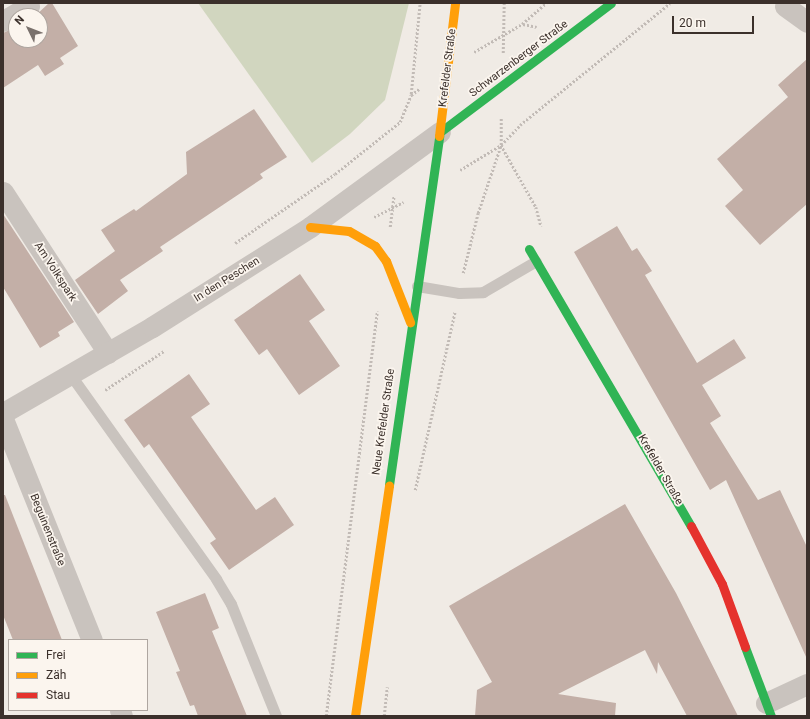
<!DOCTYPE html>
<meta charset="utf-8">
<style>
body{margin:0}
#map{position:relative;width:810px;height:719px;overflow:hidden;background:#f0ebe5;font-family:Roboto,sans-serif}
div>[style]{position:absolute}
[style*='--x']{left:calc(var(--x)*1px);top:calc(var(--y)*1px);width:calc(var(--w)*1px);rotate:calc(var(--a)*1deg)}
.green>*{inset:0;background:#d1d6bf}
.building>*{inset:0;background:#c3afa7}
.path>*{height:2.5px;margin-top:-1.25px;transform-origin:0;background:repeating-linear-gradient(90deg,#c2bbb6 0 2px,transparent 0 4px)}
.lane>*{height:11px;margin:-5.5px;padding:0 5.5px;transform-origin:5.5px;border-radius:5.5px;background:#c9c3be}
.street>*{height:21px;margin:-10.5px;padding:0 10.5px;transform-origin:10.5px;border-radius:10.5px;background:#c9c3be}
.fast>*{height:9px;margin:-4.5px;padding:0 4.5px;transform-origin:4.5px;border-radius:4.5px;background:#30b455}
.slow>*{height:9px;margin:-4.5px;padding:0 4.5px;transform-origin:4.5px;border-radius:4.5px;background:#ff9f0a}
.jam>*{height:9px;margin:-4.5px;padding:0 4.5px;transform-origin:4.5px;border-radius:4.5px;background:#e5322d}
span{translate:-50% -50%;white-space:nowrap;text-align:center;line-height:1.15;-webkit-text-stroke:3.5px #fbf5ee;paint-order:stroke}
.street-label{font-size:11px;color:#3b302b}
.frame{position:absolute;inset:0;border:4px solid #3b302b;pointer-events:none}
.legend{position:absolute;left:8px;top:639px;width:140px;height:72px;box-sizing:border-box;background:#fbf5ee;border:1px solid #aea6a0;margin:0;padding:5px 7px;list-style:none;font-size:12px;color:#3b302b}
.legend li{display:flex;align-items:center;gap:8px;height:20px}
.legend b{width:20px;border:1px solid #aea6a0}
.north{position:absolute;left:8px;top:8px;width:40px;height:40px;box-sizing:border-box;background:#fbf5ee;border:1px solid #aea6a0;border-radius:50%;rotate:313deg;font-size:11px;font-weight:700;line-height:16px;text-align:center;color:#3b302b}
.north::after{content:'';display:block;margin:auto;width:14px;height:18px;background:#7a716c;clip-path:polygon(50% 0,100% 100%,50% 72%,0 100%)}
.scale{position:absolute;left:672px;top:16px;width:82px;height:18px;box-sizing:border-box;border:2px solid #3b302b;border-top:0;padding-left:5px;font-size:12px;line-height:14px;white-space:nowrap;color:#3b302b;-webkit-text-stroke:3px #fbf5ee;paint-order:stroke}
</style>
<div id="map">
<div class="green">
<i style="clip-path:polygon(198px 3px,409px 3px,385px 100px,350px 134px,312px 163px)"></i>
</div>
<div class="building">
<i style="clip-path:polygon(49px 3px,52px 3px,78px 46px,60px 58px,64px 64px,45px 76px,38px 65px,3px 88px,3px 33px,16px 27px,16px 40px,40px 40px,40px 16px,35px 16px)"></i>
<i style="clip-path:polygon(807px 59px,807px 204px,760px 245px,725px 206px,743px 190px,717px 159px,788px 97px,778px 85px)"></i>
<i style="clip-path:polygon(254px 109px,287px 157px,260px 174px,263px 178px,160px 247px,163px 251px,120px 280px,128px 291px,98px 314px,75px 280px,115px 251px,101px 230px,134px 209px,136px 211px,187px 174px,186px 152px)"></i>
<i style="clip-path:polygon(3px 214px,74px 322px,58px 332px,60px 336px,40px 348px,3px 287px)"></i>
<i style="clip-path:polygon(617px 226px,632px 251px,637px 248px,652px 271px,645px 275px,697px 363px,734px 339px,746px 358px,702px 385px,721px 416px,710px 423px,758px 500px,780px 490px,807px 547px,807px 659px,726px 480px,710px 490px,574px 252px)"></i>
<i style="clip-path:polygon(300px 274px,325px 310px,309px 321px,340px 366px,299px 395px,267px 349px,259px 355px,234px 320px)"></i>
<i style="clip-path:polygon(189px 374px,210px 404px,191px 417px,256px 510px,275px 497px,294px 525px,229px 570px,210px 543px,216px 539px,149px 444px,144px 448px,124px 420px)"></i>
<i style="clip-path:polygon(3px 495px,5px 495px,62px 640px,13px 640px,3px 615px)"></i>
<i style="clip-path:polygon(625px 504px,676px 593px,738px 716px,687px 716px,658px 662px,657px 674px,645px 650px,558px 694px,616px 703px,615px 716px,475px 716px,477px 690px,492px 682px,449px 606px)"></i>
<i style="clip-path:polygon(205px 593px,219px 628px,212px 631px,247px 716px,198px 716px,194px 705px,190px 706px,176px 672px,180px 671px,156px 612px)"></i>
</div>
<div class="path">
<i style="--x:523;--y:24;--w:14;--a:12"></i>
<i style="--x:474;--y:52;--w:56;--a:-30.3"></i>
<i style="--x:522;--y:24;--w:32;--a:-41"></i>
<i style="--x:503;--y:53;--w:50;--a:-88.9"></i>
<i style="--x:411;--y:94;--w:91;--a:-84.4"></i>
<i style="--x:501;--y:145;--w:71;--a:60.6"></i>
<i style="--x:536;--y:207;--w:20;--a:75"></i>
<i style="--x:460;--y:170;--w:48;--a:-31.4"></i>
<i style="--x:501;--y:145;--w:28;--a:-46"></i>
<i style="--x:520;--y:125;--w:193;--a:-39.1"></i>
<i style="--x:374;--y:217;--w:33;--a:-27"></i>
<i style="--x:390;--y:227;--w:31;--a:-83"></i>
<i style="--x:235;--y:243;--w:121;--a:-34.6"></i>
<i style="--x:335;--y:174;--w:83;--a:-38.7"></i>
<i style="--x:400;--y:122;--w:29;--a:-68"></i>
<i style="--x:411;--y:95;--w:10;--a:-37"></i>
<i style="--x:463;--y:273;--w:62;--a:-76"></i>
<i style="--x:478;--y:213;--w:72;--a:-71.3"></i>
<i style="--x:501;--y:145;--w:27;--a:-90"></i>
<i style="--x:105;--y:390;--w:71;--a:-33.5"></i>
<i style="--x:415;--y:490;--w:183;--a:-77.4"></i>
<i style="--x:326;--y:716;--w:408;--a:-82.8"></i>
<i style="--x:384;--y:716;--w:29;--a:-84"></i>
</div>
<div class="lane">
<i style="--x:417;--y:286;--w:43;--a:9.5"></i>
<i style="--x:459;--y:293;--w:24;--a:-2"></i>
<i style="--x:483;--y:292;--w:61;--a:-30.3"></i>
<i style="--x:70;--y:374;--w:252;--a:54.5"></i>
<i style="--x:216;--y:579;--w:29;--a:59"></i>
<i style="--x:231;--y:604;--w:121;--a:68.1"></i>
</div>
<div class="street">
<i style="--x:785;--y:6;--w:27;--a:36"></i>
<i style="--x:3;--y:21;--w:30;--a:-30"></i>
<i style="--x:3;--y:192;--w:192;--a:56.9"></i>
<i style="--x:3;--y:413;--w:172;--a:-30"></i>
<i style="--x:152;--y:327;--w:187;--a:-32.3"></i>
<i style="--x:310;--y:227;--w:161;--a:-36.2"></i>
<i style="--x:3;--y:419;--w:238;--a:68.1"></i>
<i style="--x:766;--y:703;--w:45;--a:-24.9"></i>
<i style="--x:120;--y:710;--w:6;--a:72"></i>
</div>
<div class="fast">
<i style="--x:440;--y:132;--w:214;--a:-37"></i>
<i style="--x:529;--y:249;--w:321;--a:59.7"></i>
<i style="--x:389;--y:485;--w:353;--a:-81.8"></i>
<i style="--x:745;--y:647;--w:74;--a:69.4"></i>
</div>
<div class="slow">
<i style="--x:439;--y:136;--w:134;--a:-83.1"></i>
<i style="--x:310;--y:227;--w:39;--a:6"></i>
<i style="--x:349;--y:231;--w:30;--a:30"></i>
<i style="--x:375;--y:246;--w:19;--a:54"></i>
<i style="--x:386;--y:261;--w:66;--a:68.5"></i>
<i style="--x:355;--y:716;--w:233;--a:-81.6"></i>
</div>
<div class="jam">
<i style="--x:691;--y:526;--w:66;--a:61.9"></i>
<i style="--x:722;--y:584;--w:67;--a:69.9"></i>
</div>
<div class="street-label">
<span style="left:519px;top:59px;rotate:-37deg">Schwarzenberger Straße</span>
<span style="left:448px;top:68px;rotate:-83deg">Krefelder Straße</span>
<span style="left:55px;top:272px;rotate:57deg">Am Volkspark</span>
<span style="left:227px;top:280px;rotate:-32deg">In den Peschen</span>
<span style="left:384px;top:422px;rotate:-82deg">Neue Krefelder Straße</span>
<span style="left:660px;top:470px;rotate:60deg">Krefelder Straße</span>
<span style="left:47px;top:530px;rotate:68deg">Beguinenstraße</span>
</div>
<div class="frame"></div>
<ul class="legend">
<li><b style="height:5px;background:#30b455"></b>Frei</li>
<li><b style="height:5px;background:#ff9f0a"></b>Zäh</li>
<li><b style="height:5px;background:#e5322d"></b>Stau</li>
</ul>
<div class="north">N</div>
<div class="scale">20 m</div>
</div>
